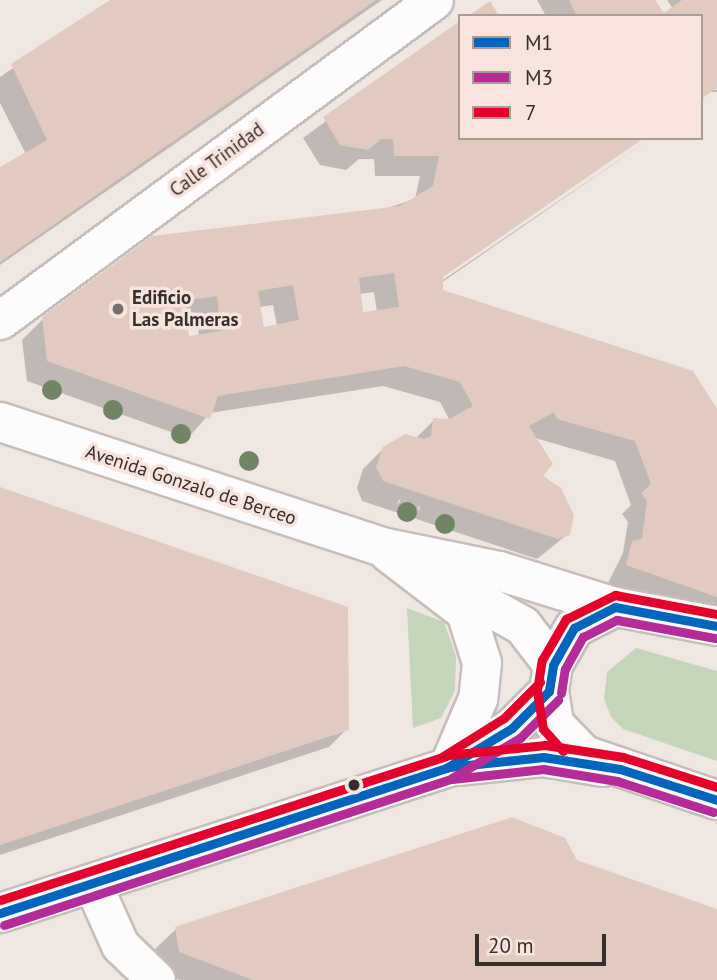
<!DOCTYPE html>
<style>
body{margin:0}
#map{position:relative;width:717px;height:980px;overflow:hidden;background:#f0e7e3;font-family:"PT Sans",sans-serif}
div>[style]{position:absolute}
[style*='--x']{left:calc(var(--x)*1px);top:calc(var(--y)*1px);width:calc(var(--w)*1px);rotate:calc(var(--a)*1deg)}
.green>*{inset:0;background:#c5d5bb}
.shadow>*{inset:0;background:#0003;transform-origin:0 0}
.building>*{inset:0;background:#e1cbc1}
.path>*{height:4.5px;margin-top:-2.25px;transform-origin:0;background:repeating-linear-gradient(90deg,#d6d3d2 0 2px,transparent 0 7px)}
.roads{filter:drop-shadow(2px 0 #c5bebb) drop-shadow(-2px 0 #c5bebb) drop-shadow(0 2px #c5bebb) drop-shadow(0 -2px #c5bebb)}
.minor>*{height:37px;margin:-18.5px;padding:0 18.5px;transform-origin:18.5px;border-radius:18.5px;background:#fdfbfb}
.primary>*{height:38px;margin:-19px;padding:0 19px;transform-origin:19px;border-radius:19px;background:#fdfbfb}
.bus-1>*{height:9px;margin:-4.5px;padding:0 4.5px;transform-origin:4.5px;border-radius:4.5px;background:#0065bd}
.bus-2>*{height:9px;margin:-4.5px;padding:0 4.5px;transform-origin:4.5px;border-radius:4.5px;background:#b52b97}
.bus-3>*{height:9px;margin:-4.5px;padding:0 4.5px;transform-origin:4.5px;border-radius:4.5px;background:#e4002b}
.trees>*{width:20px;height:20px;margin:-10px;border-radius:50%;background:#728466}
.dots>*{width:19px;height:19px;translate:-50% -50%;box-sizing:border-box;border:4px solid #f6e4dd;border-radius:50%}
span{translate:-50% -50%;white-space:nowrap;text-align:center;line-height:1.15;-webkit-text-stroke:7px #f6e4dd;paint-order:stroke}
.street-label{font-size:19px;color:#362f2d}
.poi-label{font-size:19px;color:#362f2d;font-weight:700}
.left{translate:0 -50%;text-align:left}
.legend{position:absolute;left:458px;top:14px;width:245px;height:126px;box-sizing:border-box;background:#f6e4dd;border:2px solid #a99c97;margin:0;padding:9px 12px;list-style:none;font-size:21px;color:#362f2d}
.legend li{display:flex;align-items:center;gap:14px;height:35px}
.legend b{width:35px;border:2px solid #a99c97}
.scale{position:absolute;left:475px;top:934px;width:131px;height:32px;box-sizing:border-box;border:4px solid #362f2d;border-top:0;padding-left:9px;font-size:21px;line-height:24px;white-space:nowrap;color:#362f2d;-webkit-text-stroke:5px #f6e4dd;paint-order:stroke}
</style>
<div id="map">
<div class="green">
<i style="clip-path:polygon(407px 608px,444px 622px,456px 656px,455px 691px,441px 718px,413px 728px)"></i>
<i style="clip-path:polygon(636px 648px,717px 671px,717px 761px,623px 729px,611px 717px,604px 699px,607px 672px)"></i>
</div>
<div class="shadow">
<i style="clip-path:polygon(113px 0,382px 0,0 265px,0 169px,26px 154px,0 103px,0 77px)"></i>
<i style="clip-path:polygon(537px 0,653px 0,663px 15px,673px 9px,667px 0,717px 0,717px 86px,701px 16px,546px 16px)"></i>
<i style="clip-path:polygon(evenodd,460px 23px,437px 284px,651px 138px,441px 283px,441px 291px,717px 412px,717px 617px,607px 585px,623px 553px,628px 522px,622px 514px,631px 505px,615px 461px,535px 438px,541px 476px,568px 534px,537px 559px,362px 501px,357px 488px,363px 469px,384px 448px,415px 439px,434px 420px,450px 421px,440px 402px,383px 386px,210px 413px,188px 438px,27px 381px,22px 340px,43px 319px,415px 199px,420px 176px,375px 176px,374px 159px,359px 159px,346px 170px,320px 165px,303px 138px,460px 23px,374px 292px,377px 312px,362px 314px,359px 294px,374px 292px,460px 23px,273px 305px,277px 326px,263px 329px,259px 307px,273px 305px,460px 23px,197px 316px,199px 336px,187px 338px,185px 317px,197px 316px)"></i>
<i style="left:717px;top:90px;width:2px;height:19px;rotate:90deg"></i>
<i style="clip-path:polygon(0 488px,347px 729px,329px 747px,0 855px)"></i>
<i style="clip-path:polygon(717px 910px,717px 980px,180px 980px,159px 972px,155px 949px,176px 929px)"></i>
</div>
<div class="building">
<i style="clip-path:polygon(110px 0,376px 0,0 262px,0 167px,47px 140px,11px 64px)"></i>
<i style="clip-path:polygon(569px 0,655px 0,664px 13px,682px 0,717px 0,717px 88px,701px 99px,701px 16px,577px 16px)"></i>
<i style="clip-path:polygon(490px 1px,499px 16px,468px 16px)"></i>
<i style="clip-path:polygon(evenodd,460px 21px,460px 138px,644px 138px,443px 277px,443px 290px,693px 371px,717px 409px,717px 597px,626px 565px,632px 541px,642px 539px,647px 501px,641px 493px,651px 484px,635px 441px,557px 419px,554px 412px,529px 426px,553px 464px,543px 476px,561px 488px,574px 515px,570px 535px,558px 539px,383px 481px,376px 467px,383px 447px,405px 434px,424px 439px,431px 436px,433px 418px,449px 419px,473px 406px,460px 382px,404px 366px,218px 396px,210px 419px,47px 361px,42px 317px,152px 236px,400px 206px,433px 186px,439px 156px,394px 156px,393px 139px,381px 139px,368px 150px,340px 145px,323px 117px,460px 21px,394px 273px,399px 307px,363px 312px,359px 278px,394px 273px,460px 21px,293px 285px,299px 320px,264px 327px,258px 291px,293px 285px,460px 21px,217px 296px,221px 331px,189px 336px,185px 301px,217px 296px)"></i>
<i style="clip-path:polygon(0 487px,348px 607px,349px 730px,0 845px)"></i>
<i style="clip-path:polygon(512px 817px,565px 838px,577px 860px,717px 909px,717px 980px,253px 980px,179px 952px,175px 927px)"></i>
</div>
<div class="path">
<i style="--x:398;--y:501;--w:28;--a:18"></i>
</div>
<div class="roads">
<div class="minor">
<i style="--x:0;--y:320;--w:539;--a:-36.4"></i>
<i style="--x:93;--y:885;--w:66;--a:65.8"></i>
<i style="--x:120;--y:945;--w:50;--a:44.2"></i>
</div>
<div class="primary">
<i style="--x:0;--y:422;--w:402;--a:18.1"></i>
<i style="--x:382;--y:547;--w:119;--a:11.6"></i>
<i style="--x:499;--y:571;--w:121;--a:17.2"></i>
<i style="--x:389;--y:553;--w:97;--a:37.5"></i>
<i style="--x:466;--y:612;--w:53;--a:72.6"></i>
<i style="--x:482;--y:663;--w:36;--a:96"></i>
<i style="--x:478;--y:699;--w:74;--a:113.1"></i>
<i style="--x:448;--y:584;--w:86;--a:29.2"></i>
<i style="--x:523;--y:626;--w:49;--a:52.4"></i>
<i style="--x:717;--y:626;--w:104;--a:-169.4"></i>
<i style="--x:615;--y:607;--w:46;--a:152.9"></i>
<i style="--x:574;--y:628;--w:43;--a:119.6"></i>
<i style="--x:553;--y:665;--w:26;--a:99"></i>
<i style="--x:549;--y:691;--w:33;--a:81"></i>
<i style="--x:554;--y:724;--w:43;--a:45.9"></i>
<i style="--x:584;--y:755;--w:140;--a:18.7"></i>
<i style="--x:458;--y:766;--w:85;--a:-6"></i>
<i style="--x:543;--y:757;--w:61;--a:9.5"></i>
<i style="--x:0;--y:913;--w:472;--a:-18"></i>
<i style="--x:449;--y:767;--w:74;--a:-31.8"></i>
<i style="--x:512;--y:728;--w:52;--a:-45"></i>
</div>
</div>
<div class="bus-1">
<i style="--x:549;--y:691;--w:26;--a:-81"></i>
<i style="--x:553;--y:665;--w:43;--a:-60.4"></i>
<i style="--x:574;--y:628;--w:46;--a:-27.1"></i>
<i style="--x:615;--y:607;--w:104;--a:10.6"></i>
<i style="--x:446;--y:768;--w:77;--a:-31.2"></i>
<i style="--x:512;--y:728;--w:52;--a:-45"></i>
<i style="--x:0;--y:913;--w:472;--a:-18"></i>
<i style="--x:449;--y:767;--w:95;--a:-6.1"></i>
<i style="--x:543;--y:757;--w:78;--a:8.9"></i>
<i style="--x:620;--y:769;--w:102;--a:17.7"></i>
</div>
<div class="bus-2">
<i style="--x:561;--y:693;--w:24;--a:-81"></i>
<i style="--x:565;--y:669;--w:37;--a:-61"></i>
<i style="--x:583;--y:637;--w:38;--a:-27"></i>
<i style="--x:617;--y:620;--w:100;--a:10.4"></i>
<i style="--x:452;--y:778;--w:79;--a:-30.5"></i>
<i style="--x:520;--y:738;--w:54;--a:-45"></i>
<i style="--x:4;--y:925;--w:471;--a:-18.1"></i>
<i style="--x:452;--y:779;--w:92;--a:-6.3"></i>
<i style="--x:543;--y:769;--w:75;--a:9.2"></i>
<i style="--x:617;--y:781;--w:101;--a:17.9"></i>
</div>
<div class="bus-3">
<i style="--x:563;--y:751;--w:30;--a:-132"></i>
<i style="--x:543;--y:729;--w:39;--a:-99"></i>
<i style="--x:537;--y:690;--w:30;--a:-81"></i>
<i style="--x:542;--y:660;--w:48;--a:-59.7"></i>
<i style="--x:566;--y:619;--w:55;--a:-26.1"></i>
<i style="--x:615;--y:595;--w:104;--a:10.6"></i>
<i style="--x:440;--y:758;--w:75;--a:-32"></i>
<i style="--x:504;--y:718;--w:51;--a:-45"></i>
<i style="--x:0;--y:900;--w:471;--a:-17.9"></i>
<i style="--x:448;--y:755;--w:98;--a:-5.9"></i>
<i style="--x:545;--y:745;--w:79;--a:8.7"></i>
<i style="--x:623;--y:757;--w:99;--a:17.7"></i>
</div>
<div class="trees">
<i style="left:52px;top:390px"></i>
<i style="left:113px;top:410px"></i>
<i style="left:181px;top:434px"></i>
<i style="left:249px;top:461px"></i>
<i style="left:407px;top:512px"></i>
<i style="left:445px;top:524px"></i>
</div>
<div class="dots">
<i style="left:118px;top:309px;background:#776f6d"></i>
<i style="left:354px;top:785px;background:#362f2d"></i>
</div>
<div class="street-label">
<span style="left:217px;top:160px;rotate:-36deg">Calle Trinidad</span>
<span style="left:191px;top:485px;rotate:18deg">Avenida Gonzalo de Berceo</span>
</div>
<div class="poi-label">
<span class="left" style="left:132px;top:309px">Edificio<br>Las Palmeras</span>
</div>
<ul class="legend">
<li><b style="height:9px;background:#0065bd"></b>M1</li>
<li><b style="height:9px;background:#b52b97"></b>M3</li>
<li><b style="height:9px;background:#e4002b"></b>7</li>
</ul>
<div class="scale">20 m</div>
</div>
